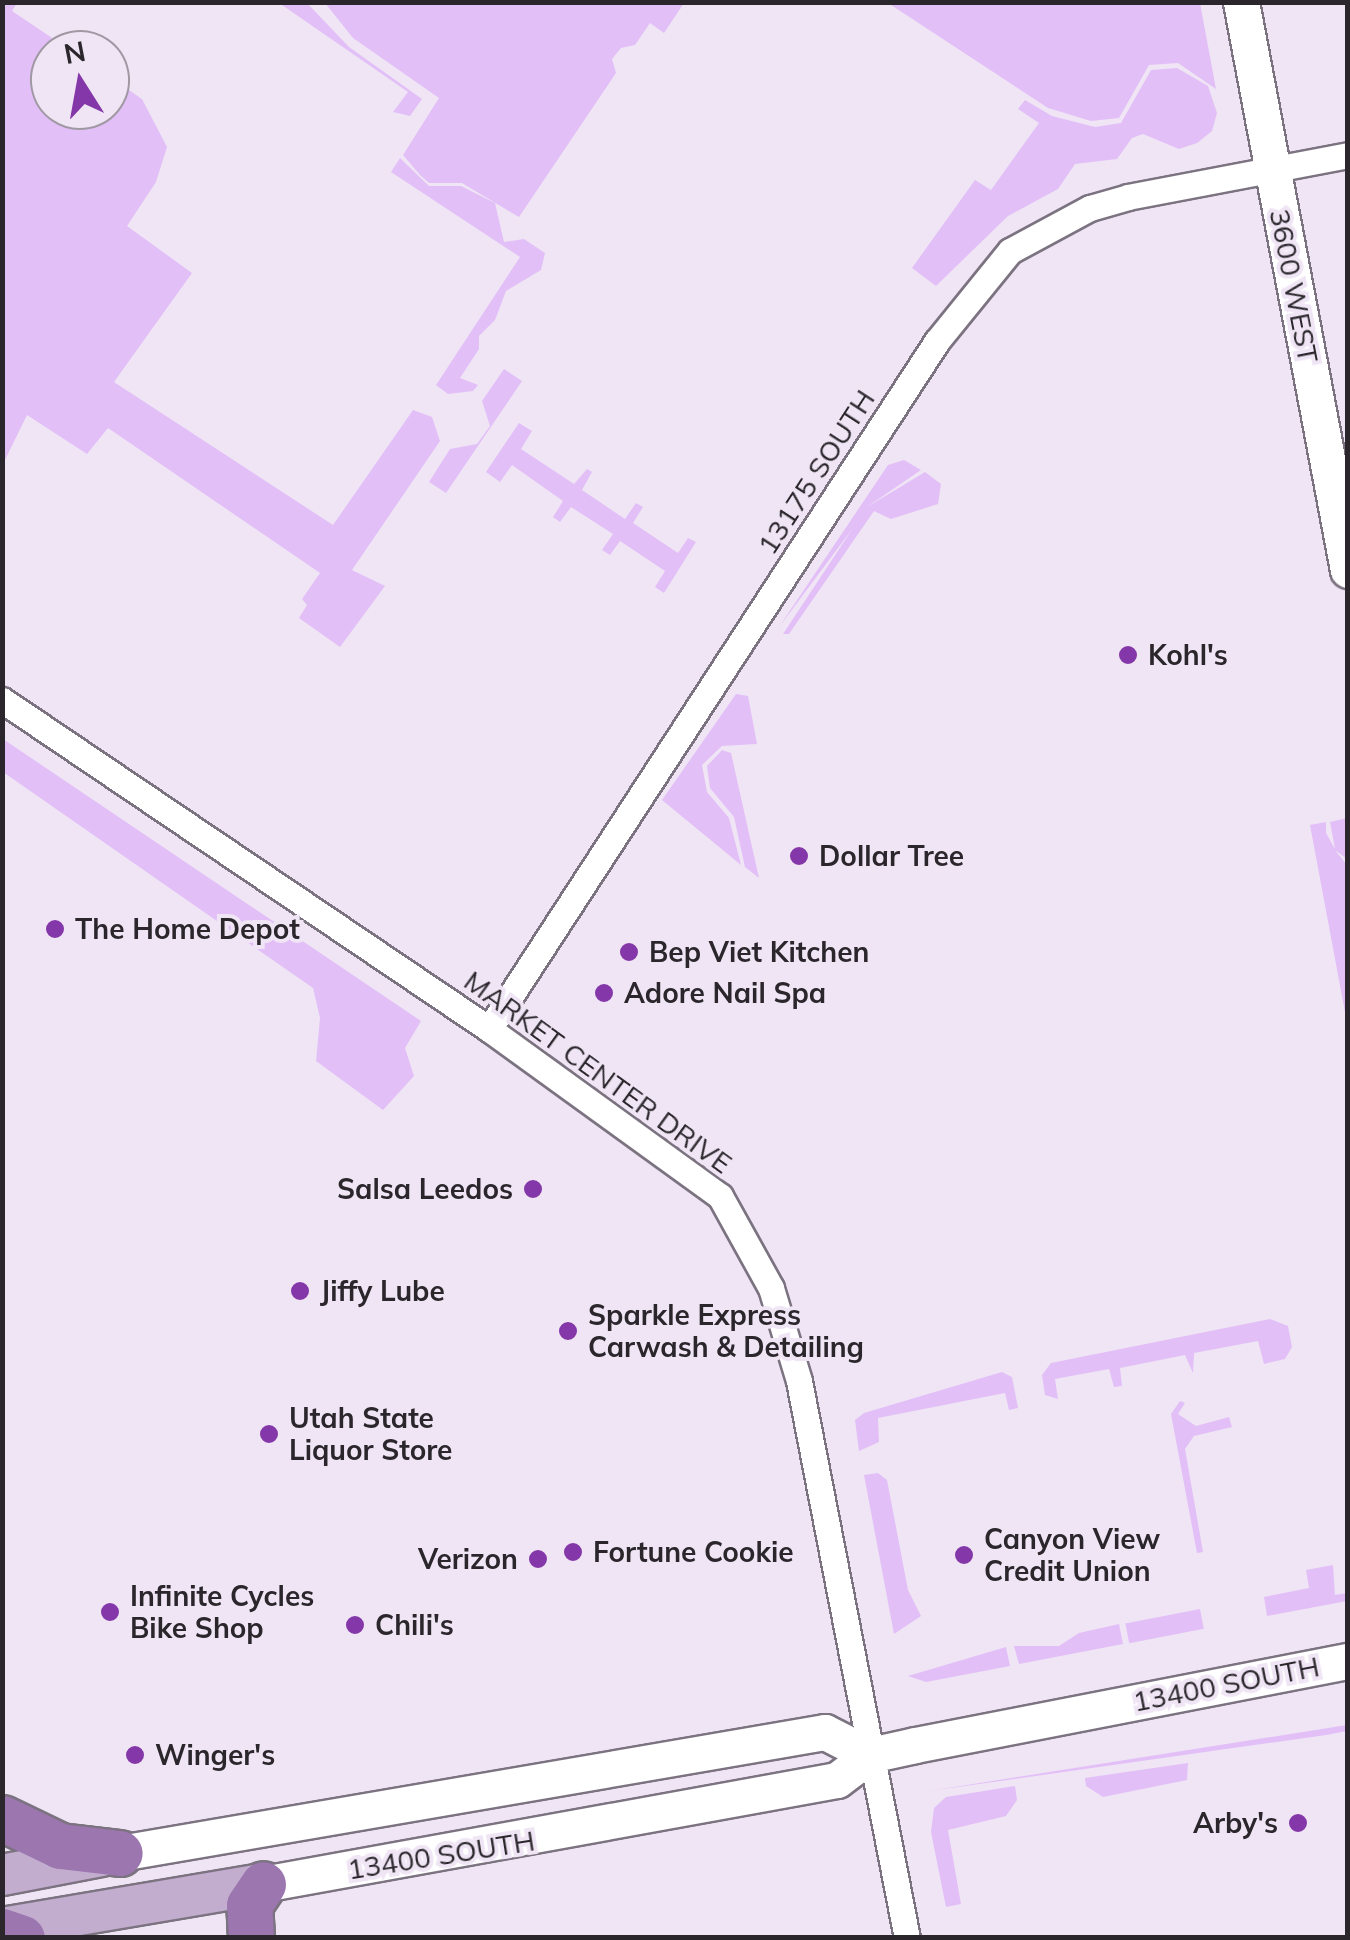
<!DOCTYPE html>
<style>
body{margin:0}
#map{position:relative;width:1350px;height:1940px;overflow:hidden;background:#efe5f4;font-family:Mulish,sans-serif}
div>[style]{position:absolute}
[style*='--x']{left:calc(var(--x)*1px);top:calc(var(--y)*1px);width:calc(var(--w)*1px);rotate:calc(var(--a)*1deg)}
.green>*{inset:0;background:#e3bff8;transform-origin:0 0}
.roads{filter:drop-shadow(2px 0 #7c7381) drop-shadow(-2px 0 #7c7381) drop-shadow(0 2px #7c7381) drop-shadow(0 -2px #7c7381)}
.street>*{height:25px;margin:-12.5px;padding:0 12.5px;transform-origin:12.5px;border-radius:12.5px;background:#fff}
.secondary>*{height:35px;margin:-17.5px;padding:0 17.5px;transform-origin:17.5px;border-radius:17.5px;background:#fff}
.primary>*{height:40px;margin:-20px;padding:0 20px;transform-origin:20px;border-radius:20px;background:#c3adcf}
.highway>*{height:45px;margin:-22.5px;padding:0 22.5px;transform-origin:22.5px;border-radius:22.5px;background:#9b76af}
.dots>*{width:28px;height:28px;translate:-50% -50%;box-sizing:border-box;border:5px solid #efe5f4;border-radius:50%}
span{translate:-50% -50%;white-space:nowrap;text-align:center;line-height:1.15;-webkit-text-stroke:8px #efe5f4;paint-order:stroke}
.street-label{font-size:28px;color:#2a262c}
.poi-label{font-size:28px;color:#2a262c;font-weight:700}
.left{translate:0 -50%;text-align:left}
.right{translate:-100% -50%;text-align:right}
.frame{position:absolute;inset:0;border:5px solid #2a262c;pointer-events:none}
.north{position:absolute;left:30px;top:30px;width:100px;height:100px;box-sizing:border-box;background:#efe5f4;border:2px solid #a099a4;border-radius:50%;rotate:349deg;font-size:28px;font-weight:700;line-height:40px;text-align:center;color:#2a262c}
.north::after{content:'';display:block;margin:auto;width:35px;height:45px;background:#8437a8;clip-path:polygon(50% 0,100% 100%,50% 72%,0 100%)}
</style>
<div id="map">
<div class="green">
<i style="clip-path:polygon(306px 2px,349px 47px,422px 99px,410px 116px,393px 112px,408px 92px,282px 5px)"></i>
<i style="clip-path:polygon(17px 3px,12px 11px,70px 50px,50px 50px,50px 110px,110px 110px,110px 77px,142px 99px,167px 147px,156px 182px,127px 226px,192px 273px,114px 382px,333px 525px,413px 410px,432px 417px,440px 441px,352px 570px,385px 586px,340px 647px,299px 618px,307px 605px,302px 599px,320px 573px,108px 428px,87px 454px,27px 415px,3px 464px,2px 3px)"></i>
<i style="clip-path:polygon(325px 3px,684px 3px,664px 33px,650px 23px,635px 45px,621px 48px,612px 59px,616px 73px,519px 217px,462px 183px,429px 183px,420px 175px,403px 155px,439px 98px,353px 38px)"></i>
<i style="clip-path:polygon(888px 3px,1200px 3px,1216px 89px,1178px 63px,1149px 65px,1119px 118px,1091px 121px,1048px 108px)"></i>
<i style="clip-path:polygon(1177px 68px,1208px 86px,1217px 113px,1212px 131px,1197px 143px,1179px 149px,1143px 134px,1132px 138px,1117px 159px,1075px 164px,1058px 189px,1008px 216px,936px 286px,912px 268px,975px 180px,991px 190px,1039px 123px,1018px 109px,1025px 100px,1052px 116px,1095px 127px,1121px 123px,1151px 70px)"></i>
<i style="clip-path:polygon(400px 158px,429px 186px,461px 186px,495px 203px,504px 242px,524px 239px,545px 253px,541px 270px,506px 291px,495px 320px,479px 336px,479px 349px,460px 378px,478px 385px,473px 391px,448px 394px,436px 385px,520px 257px,391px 172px)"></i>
<i style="clip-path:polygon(504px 369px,522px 381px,446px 493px,429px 482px,450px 449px,477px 444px,490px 426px,482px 401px)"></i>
<i style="clip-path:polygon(519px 423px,532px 431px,521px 449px,574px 484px,587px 469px,592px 472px,582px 490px,625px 519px,636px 503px,643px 507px,633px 523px,678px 553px,688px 538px,696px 542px,664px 593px,655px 587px,665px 571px,620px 541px,610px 555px,602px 550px,613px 534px,571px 507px,560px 522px,553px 517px,563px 501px,512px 465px,500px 482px,486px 472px)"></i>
<i style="clip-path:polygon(904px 460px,921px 470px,867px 507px,925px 472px,941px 484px,938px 504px,891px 519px,874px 511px,789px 634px,783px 634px,853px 528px,779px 627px,888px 465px)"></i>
<i style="clip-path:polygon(736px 694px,748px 696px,757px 744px,722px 746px,702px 765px,707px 792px,729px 818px,741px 865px,662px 800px)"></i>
<i style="clip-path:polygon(3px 739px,421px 1021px,405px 1048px,414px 1076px,383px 1110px,316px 1061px,320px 1018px,313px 988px,3px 772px)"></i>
<i style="clip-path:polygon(722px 750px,731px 753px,759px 878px,745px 867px,734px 817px,710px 788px,707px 766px)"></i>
<i style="clip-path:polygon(1347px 818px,1347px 859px,1335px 850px,1347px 865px,1347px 1023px,1310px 825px,1326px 822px,1326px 833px,1335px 849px,1330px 822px)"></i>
<i style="clip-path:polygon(1270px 1319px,1288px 1326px,1292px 1347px,1285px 1359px,1264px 1364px,1258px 1341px,1194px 1353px,1193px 1373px,1185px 1355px,1120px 1368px,1122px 1386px,1114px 1387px,1109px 1369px,1055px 1379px,1058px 1399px,1045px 1395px,1042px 1375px,1051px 1363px)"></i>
<i style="clip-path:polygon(1002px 1372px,1012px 1377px,1018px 1408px,1009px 1410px,1005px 1393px,878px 1418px,879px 1442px,859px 1451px,855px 1420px,864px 1413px)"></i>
<i style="clip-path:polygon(1180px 1401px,1185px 1403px,1178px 1414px,1196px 1426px,1229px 1417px,1232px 1427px,1194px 1436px,1185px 1449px,1203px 1552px,1197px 1553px,1171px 1414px)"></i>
<i style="clip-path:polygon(878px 1473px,887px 1480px,908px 1590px,921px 1616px,894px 1634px,864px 1475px)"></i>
<i style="clip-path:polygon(1333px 1565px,1335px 1595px,1347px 1593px,1347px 1601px,1267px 1616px,1264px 1597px,1309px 1588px,1306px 1570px)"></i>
<i style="left:1200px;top:1609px;width:20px;height:76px;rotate:79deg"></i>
<i style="clip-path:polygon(1119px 1624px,1123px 1644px,1019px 1664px,1014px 1646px,1059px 1646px,1079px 1633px)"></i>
<i style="clip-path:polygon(1006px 1647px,1010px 1666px,926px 1682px,908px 1676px)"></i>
<i style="clip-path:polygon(1347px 1725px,1347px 1731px,1326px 1735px,929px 1791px)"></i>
<i style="clip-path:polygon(1188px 1763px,1187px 1780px,1103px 1797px,1086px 1786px,1085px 1778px)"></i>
<i style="clip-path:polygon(1015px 1786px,1017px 1800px,1006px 1816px,948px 1830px,961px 1904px,946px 1907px,931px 1832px,934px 1808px,946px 1797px)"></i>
</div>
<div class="roads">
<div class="street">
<i style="--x:2;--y:700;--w:588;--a:34.04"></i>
<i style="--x:489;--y:1029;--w:285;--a:35.9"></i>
<i style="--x:720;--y:1196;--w:105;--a:61"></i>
<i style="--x:771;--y:1288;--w:97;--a:73.2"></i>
<i style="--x:799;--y:1381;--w:567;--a:79.03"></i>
<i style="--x:489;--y:1029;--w:821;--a:-56.93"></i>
<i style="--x:937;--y:341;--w:116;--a:-51"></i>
<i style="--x:1010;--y:251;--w:91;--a:-28.3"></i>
<i style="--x:1090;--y:208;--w:40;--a:-16"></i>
<i style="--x:1128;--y:197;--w:224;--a:-10.8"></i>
</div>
<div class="secondary">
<i style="--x:1241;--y:2;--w:578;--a:79.33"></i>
<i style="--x:120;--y:1853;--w:715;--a:-9.74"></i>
<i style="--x:825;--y:1732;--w:51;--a:27.1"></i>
<i style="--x:263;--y:1884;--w:583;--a:-10.27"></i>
<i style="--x:837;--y:1780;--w:41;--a:-37.1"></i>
<i style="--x:870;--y:1755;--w:46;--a:-12.5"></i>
<i style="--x:915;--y:1745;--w:441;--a:-11"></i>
</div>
<div class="primary">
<i style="--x:2;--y:1875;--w:102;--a:-10.8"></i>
<i style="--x:2;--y:1928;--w:265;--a:-9.6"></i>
</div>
<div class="highway">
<i style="--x:2;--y:1818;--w:64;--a:25.8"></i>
<i style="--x:60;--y:1846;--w:60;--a:6.7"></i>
<i style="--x:2;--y:1931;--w:21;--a:19"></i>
<i style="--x:251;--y:1938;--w:33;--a:-93"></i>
<i style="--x:249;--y:1905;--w:25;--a:-56"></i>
</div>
</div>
<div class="dots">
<i style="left:1128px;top:655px;background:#8437a8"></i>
<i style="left:799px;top:856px;background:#8437a8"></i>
<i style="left:55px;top:929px;background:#8437a8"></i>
<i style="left:629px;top:952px;background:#8437a8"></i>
<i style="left:604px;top:993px;background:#8437a8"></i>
<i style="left:533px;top:1189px;background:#8437a8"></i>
<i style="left:300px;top:1291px;background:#8437a8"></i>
<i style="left:568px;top:1331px;background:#8437a8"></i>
<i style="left:269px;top:1434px;background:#8437a8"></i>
<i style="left:573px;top:1552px;background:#8437a8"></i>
<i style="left:964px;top:1555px;background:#8437a8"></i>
<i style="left:538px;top:1559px;background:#8437a8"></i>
<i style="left:110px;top:1612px;background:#8437a8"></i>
<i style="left:355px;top:1625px;background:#8437a8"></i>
<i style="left:135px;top:1755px;background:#8437a8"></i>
<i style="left:1298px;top:1823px;background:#8437a8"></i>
</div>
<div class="street-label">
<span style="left:1294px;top:286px;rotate:79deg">3600 WEST</span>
<span style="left:816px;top:472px;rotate:-57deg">13175 SOUTH</span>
<span style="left:598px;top:1072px;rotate:36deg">MARKET CENTER DRIVE</span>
<span style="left:1226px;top:1684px;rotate:-11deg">13400 SOUTH</span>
<span style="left:441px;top:1855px;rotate:-9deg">13400 SOUTH</span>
</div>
<div class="poi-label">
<span class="left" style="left:1148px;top:655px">Kohl's</span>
<span class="left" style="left:819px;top:856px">Dollar Tree</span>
<span class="left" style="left:75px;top:929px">The Home Depot</span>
<span class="left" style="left:649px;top:952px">Bep Viet Kitchen</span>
<span class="left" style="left:624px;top:993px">Adore Nail Spa</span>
<span class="right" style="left:513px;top:1189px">Salsa Leedos</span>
<span class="left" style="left:320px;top:1291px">Jiffy Lube</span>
<span class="left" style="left:588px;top:1331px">Sparkle Express<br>Carwash &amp; Detailing</span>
<span class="left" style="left:289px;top:1434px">Utah State<br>Liquor Store</span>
<span class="left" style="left:984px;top:1555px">Canyon View<br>Credit Union</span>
<span class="left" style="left:593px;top:1552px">Fortune Cookie</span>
<span class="right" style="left:518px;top:1559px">Verizon</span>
<span class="left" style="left:130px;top:1612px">Infinite Cycles<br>Bike Shop</span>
<span class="left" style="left:375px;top:1625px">Chili's</span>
<span class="left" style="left:155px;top:1755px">Winger's</span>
<span class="right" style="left:1278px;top:1823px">Arby's</span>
</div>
<div class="frame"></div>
<div class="north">N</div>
</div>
